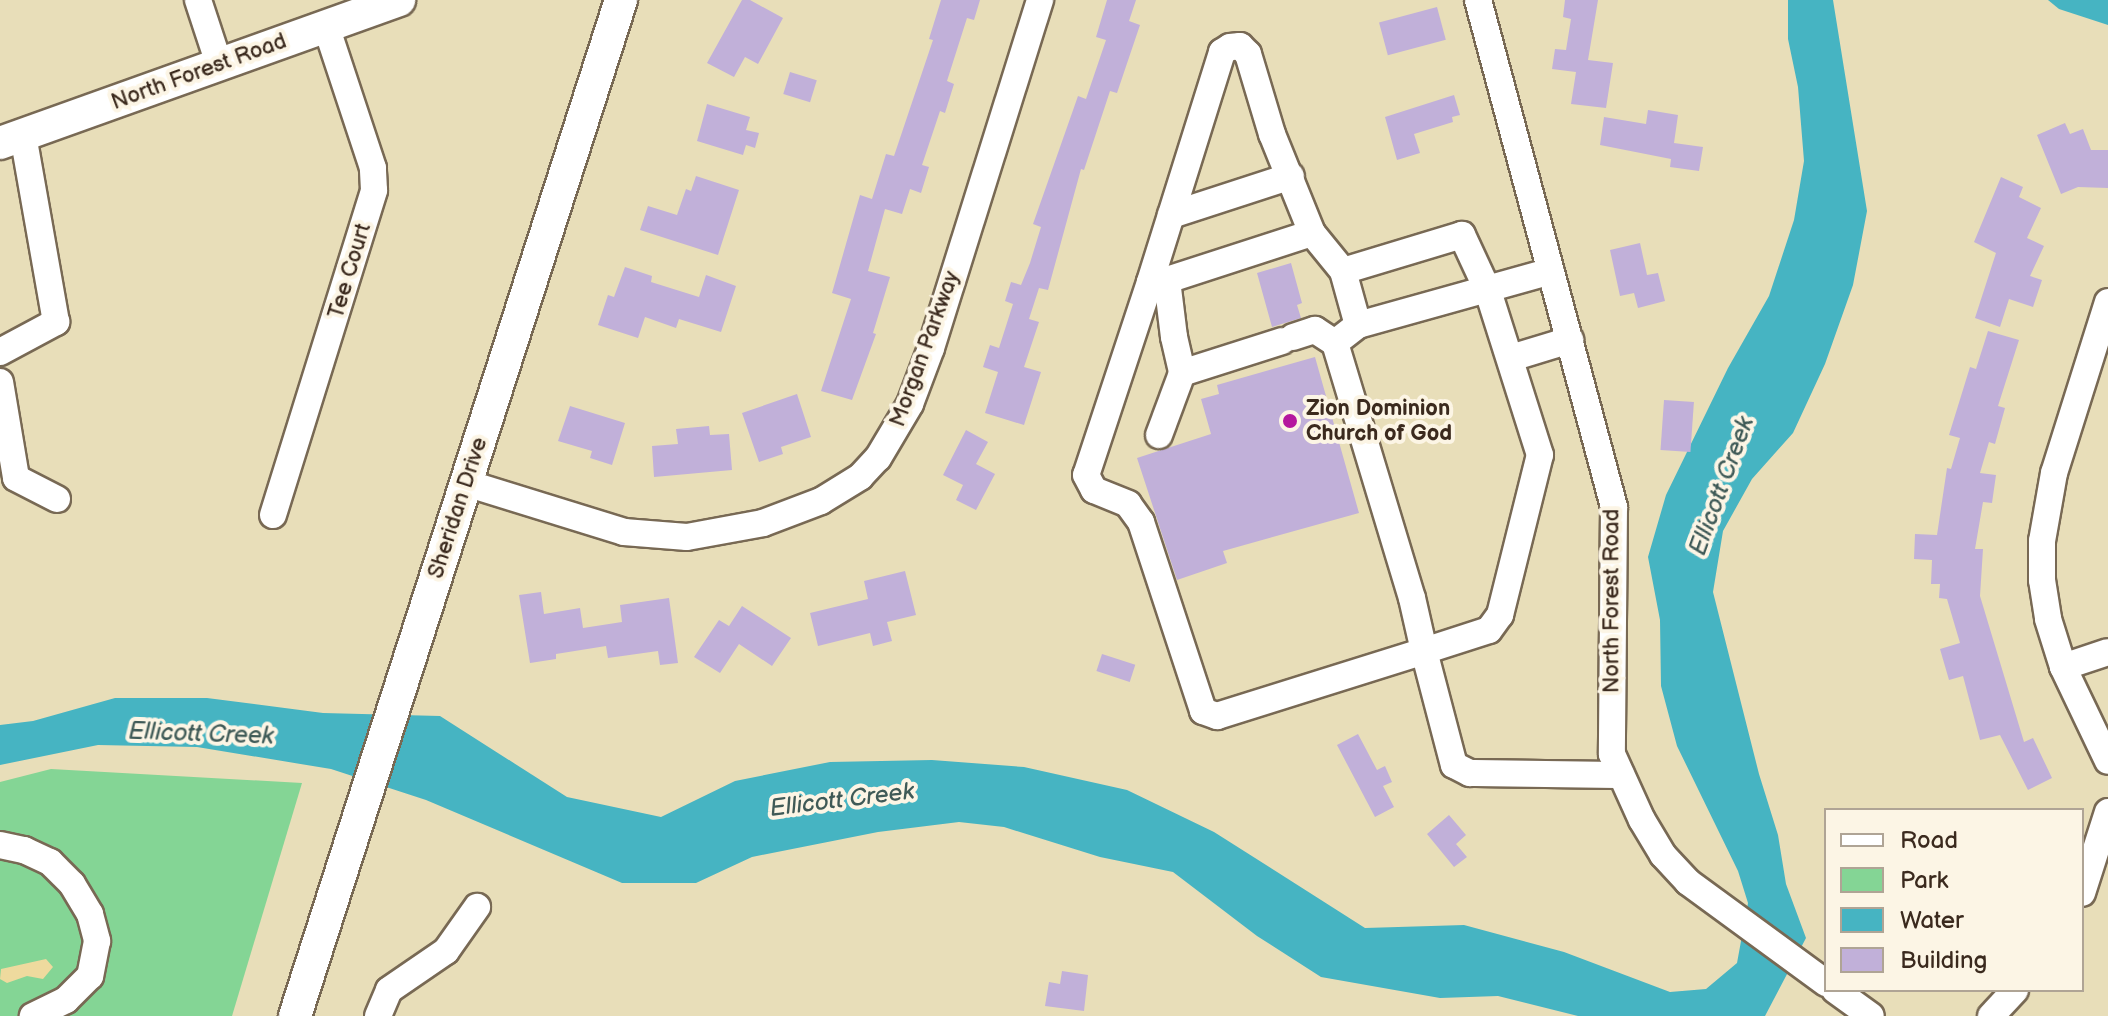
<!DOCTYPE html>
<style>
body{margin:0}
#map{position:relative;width:2108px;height:1016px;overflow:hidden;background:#e8deb9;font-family:"Balsamiq Sans",sans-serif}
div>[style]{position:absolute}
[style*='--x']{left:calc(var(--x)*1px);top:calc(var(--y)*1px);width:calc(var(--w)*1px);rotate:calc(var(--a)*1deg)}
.green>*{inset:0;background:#84d595}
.sand>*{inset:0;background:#eeda9e}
.water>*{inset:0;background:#46b4c2}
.building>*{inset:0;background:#c1b0d9;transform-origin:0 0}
.roads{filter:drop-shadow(2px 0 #786954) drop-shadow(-2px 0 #786954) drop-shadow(0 2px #786954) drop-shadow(0 -2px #786954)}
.minor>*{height:26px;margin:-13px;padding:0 13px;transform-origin:13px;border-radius:13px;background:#fff}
.major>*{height:32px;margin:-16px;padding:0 16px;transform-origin:16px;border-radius:16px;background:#fff}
.dots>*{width:22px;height:22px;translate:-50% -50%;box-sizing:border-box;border:4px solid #fcf5e5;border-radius:50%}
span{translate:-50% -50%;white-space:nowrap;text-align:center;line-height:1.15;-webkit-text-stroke:8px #fcf5e5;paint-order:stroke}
.street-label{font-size:22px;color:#3b2a1e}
.poi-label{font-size:22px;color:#3b2a1e;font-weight:700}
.left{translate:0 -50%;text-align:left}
.water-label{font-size:24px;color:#3f5a57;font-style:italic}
.legend{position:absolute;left:1824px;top:808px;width:260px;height:184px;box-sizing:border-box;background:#fcf5e5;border:2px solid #afa495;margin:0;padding:10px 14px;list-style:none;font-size:24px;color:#3b2a1e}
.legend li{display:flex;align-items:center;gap:16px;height:40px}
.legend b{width:40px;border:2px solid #afa495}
</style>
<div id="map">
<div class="green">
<i style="clip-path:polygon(51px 769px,302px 783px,232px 1016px,0 1016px,0 782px)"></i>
</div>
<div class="sand">
<i style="clip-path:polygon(46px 959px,53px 967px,43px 979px,27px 976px,7px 983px,0 979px,1px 969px)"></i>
</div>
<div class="water">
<i style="clip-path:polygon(1788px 0,1833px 0,1867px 211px,1853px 285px,1825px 364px,1793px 433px,1752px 479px,1723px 531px,1713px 592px,1759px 774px,1778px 835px,1786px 884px,1806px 938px,1765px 1016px,1578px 1016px,1498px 996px,1440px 998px,1321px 977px,1257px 936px,1173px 872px,1100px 857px,1004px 827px,959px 822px,878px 832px,752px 857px,696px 883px,622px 883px,426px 800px,331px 769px,197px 747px,98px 745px,0 765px,0 725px,33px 721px,115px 698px,207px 698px,323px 713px,440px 716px,567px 797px,661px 817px,735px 781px,830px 762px,932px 760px,1024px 767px,1127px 790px,1214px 832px,1365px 928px,1464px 925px,1564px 952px,1670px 992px,1706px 989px,1737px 963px,1748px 903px,1738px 871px,1677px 746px,1661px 686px,1660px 620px,1648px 557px,1666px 495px,1728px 368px,1769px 296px,1794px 220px,1804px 161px,1798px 87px,1788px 39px)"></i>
<i style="clip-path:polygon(2048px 0,2108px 0,2108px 25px,2059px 9px)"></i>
</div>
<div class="building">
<i style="clip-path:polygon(742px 0,750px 0,783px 18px,758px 64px,745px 57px,734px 77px,707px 63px)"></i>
<i style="clip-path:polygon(941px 0,980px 0,974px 20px,967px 18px,947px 81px,954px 84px,945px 113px,940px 111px,922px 165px,929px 167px,921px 193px,910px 189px,902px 214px,885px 209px,868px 271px,890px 277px,873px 333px,876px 334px,852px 400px,821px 391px,851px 299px,832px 293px,860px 195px,872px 199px,886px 154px,894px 156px,933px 40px,929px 39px)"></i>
<i style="clip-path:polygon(1107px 0,1136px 0,1129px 21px,1140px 25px,1117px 93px,1110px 91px,1084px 170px,1081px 169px,1048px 290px,1039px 288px,1029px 319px,1039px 322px,1024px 367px,1041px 372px,1024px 425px,985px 413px,998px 372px,983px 367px,990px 345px,999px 348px,1013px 304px,1005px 301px,1011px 282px,1021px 285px,1030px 263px,1041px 227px,1033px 224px,1078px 96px,1086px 99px,1106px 40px,1096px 37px)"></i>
<i style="clip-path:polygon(1565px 0,1598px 0,1588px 60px,1613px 63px,1606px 108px,1571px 104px,1576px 72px,1552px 69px,1555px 49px,1566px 50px,1571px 19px,1563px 17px)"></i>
<i style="left:1437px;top:7px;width:34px;height:60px;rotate:75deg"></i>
<i style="left:790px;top:72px;width:28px;height:23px;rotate:17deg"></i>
<i style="clip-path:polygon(1454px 95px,1460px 115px,1452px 117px,1453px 122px,1414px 134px,1420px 153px,1397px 160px,1385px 117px)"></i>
<i style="clip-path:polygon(707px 104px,750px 117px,746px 130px,759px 133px,755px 148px,746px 145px,743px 155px,697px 141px)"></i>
<i style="clip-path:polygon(1648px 110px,1678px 115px,1674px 143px,1703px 147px,1699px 171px,1670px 167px,1671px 159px,1600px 145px,1604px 117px,1646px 124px)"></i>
<i style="clip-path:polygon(2065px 123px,2070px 134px,2083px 129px,2091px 150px,2108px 150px,2108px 188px,2078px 187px,2061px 194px,2037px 135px)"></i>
<i style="clip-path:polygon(696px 176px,739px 190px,718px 255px,640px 230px,648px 206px,677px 215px,686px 189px,691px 191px)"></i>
<i style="clip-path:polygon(2001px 177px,2023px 187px,2019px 197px,2041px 208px,2027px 238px,2044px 246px,2030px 276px,2042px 280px,2033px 307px,2009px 299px,2000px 327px,1975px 318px,1996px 253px,1974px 242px)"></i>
<i style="clip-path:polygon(1640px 243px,1647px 275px,1658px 273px,1665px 301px,1638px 308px,1634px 293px,1620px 296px,1610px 250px)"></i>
<i style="clip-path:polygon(1291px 263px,1302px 303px,1297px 305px,1301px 318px,1272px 327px,1257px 273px)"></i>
<i style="clip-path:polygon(625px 267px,652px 276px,651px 282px,699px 297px,706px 275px,736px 286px,721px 332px,679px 319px,676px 328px,645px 317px,638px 338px,598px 325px,608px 295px,614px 297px)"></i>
<i style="clip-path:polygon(1988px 331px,2019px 340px,1998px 406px,2005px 408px,1995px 444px,1989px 442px,1980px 473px,1996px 475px,1992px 503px,1983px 502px,1975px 549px,1983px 549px,1980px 596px,2024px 742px,2033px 738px,2052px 778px,2028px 790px,2000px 735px,1980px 740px,1963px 676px,1949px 680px,1940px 649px,1960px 643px,1947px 599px,1939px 598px,1940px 584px,1931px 584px,1932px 560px,1914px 559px,1915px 534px,1937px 535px,1947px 468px,1951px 469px,1960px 438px,1949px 435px,1970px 367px,1976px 369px)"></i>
<i style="clip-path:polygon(1315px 357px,1359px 513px,1223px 551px,1227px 563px,1177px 580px,1137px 458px,1211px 434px,1201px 399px,1219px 394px,1217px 385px)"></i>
<i style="clip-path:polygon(797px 394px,811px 437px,781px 447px,783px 454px,759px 462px,742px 413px)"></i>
<i style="left:1664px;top:400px;width:30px;height:50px;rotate:4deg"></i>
<i style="clip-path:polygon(570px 406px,625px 423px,612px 465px,590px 458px,592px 451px,558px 441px)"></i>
<i style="clip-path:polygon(709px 426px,710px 435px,729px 434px,732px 470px,654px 477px,652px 446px,678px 444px,676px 429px)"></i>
<i style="clip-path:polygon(966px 430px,988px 442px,976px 464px,995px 474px,976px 510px,956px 500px,963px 485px,943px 475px)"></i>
<i style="clip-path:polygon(905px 571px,916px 615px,887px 622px,892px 641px,873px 646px,870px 633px,818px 646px,810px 613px,868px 599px,864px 581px)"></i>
<i style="clip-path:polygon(541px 592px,544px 614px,580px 608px,583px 628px,622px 622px,620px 605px,669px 598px,678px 663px,660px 665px,658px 651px,608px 658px,606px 646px,556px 654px,556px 659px,530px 663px,519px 595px)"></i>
<i style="clip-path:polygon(742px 606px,791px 638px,772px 666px,739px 644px,720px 673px,694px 657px,719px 620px,729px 626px)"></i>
<i style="left:1102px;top:654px;width:35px;height:18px;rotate:18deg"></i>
<i style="clip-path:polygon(1358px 734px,1377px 770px,1385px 766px,1392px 782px,1383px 786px,1394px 807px,1375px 817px,1337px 745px)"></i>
<i style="clip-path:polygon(1449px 815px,1466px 835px,1456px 844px,1467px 857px,1454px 867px,1427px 834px)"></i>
<i style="clip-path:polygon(1062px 971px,1088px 975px,1084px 1011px,1045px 1006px,1049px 982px,1060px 984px)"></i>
</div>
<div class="roads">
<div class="minor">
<i style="--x:198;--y:0;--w:67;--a:71.8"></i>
<i style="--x:1478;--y:0;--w:525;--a:74.98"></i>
<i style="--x:1614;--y:507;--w:247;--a:90.5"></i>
<i style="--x:1612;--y:754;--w:72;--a:65.6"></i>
<i style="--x:1642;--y:820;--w:41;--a:59"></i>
<i style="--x:1663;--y:855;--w:37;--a:47"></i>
<i style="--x:1688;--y:882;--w:171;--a:36.2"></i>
<i style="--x:1171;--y:215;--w:126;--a:-18"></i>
<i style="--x:1343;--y:271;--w:56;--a:74.5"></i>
<i style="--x:1358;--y:325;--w:29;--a:142"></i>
<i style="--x:1335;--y:343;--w:266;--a:73.2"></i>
<i style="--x:1412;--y:598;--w:54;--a:77.2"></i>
<i style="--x:1424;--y:651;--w:68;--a:-17.9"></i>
<i style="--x:1489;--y:630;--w:19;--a:-54"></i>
<i style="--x:1500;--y:615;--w:165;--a:-76"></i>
<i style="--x:1540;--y:455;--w:172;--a:-107.6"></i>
<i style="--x:1488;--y:291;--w:62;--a:-114.9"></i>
<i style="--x:1462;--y:235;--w:124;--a:163.2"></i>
<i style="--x:1343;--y:271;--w:49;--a:-129.2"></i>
<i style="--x:1312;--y:233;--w:152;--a:162"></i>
<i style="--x:1167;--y:280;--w:17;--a:173"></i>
<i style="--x:1150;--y:282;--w:203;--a:108.3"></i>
<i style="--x:1086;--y:475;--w:17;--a:62"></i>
<i style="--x:1094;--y:490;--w:37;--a:22"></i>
<i style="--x:1128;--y:504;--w:22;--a:54"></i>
<i style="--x:1141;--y:522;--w:199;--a:71.8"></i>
<i style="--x:1203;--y:711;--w:15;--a:20"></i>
<i style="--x:1217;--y:716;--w:217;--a:-17.4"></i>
<i style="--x:1424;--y:651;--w:118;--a:75.3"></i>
<i style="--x:1454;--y:765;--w:18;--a:27"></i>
<i style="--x:1470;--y:773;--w:151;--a:0.8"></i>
<i style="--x:1167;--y:280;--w:57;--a:83"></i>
<i style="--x:1174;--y:337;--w:37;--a:77"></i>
<i style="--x:1182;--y:373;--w:105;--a:-17.7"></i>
<i style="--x:1150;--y:282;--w:241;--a:-72.6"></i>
<i style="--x:1222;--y:52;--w:9;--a:-32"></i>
<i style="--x:1230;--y:47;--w:10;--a:-6"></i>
<i style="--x:1240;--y:46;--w:11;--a:45"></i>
<i style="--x:1248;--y:54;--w:84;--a:73.3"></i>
<i style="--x:1272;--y:134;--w:107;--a:68"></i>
<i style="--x:2108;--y:302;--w:179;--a:107.5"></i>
<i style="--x:2054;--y:473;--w:69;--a:100"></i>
<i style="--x:2042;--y:541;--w:39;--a:90"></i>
<i style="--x:2042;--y:580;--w:39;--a:81"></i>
<i style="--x:2048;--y:619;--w:50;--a:72.6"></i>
<i style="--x:2063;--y:667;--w:104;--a:64.4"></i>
<i style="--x:1358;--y:325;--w:200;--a:-15.6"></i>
<i style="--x:1293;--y:337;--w:23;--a:-18"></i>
<i style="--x:1315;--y:330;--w:24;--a:33"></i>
<i style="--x:0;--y:352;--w:64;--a:-28.2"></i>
<i style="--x:56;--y:322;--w:190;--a:-100"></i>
<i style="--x:1511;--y:358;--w:62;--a:-17"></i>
<i style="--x:0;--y:382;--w:97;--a:80.5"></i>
<i style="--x:16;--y:478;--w:46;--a:27.1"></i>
<i style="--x:1159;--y:435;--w:66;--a:-69.6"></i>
<i style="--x:466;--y:483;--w:165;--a:17.2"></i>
<i style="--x:624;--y:532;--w:63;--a:4.5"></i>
<i style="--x:687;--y:537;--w:77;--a:-10.4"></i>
<i style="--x:763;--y:523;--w:62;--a:-20.8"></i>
<i style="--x:821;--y:501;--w:46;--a:-31.6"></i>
<i style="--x:860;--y:477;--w:26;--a:-47"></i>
<i style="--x:878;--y:458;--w:63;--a:-59.3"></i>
<i style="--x:910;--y:404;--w:60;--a:-69.4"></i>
<i style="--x:931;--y:348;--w:365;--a:-72.6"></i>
<i style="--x:273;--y:515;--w:340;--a:-72.7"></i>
<i style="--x:374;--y:190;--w:22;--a:-93"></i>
<i style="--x:373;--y:168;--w:150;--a:-108.3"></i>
<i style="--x:2063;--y:667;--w:47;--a:-18.4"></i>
<i style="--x:0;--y:845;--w:25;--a:12"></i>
<i style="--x:24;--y:850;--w:29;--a:25"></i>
<i style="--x:50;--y:862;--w:31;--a:45"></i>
<i style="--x:72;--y:884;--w:35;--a:59"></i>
<i style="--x:90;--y:914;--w:28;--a:75"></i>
<i style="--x:97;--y:941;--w:36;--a:101"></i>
<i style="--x:90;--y:976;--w:34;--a:135"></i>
<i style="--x:66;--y:1000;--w:37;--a:154"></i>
<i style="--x:2082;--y:893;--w:85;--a:-72.2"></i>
<i style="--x:1835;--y:990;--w:44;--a:35.8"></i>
<i style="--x:378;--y:1016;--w:28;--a:-67"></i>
<i style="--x:389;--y:990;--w:69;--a:-34.4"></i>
<i style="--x:446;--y:951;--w:54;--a:-54.8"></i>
<i style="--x:1991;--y:1016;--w:35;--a:-47"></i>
</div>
<div class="major">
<i style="--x:0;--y:143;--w:424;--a:-19.7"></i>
<i style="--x:295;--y:1016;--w:1067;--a:-72.21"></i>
</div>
</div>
<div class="dots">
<i style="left:1290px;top:421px;background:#b5179e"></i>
</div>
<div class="street-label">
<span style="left:199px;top:72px;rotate:-20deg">North Forest Road</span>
<span style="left:350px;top:271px;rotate:-73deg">Tee Court</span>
<span style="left:925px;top:349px;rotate:-70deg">Morgan Parkway</span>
<span style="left:458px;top:508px;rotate:-72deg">Sheridan Drive</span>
<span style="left:1612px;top:601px;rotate:-90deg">North Forest Road</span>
</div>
<div class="poi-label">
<span class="left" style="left:1306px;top:421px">Zion Dominion<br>Church of God</span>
</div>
<div class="water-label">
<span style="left:1722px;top:486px;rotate:-70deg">Ellicott Creek</span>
<span style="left:201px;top:734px;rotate:2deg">Ellicott Creek</span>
<span style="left:842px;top:800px;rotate:-7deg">Ellicott Creek</span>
</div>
<ul class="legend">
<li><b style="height:10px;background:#fff"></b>Road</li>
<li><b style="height:22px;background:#84d595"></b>Park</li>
<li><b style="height:22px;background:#46b4c2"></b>Water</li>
<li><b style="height:22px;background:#c1b0d9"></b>Building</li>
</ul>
</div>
